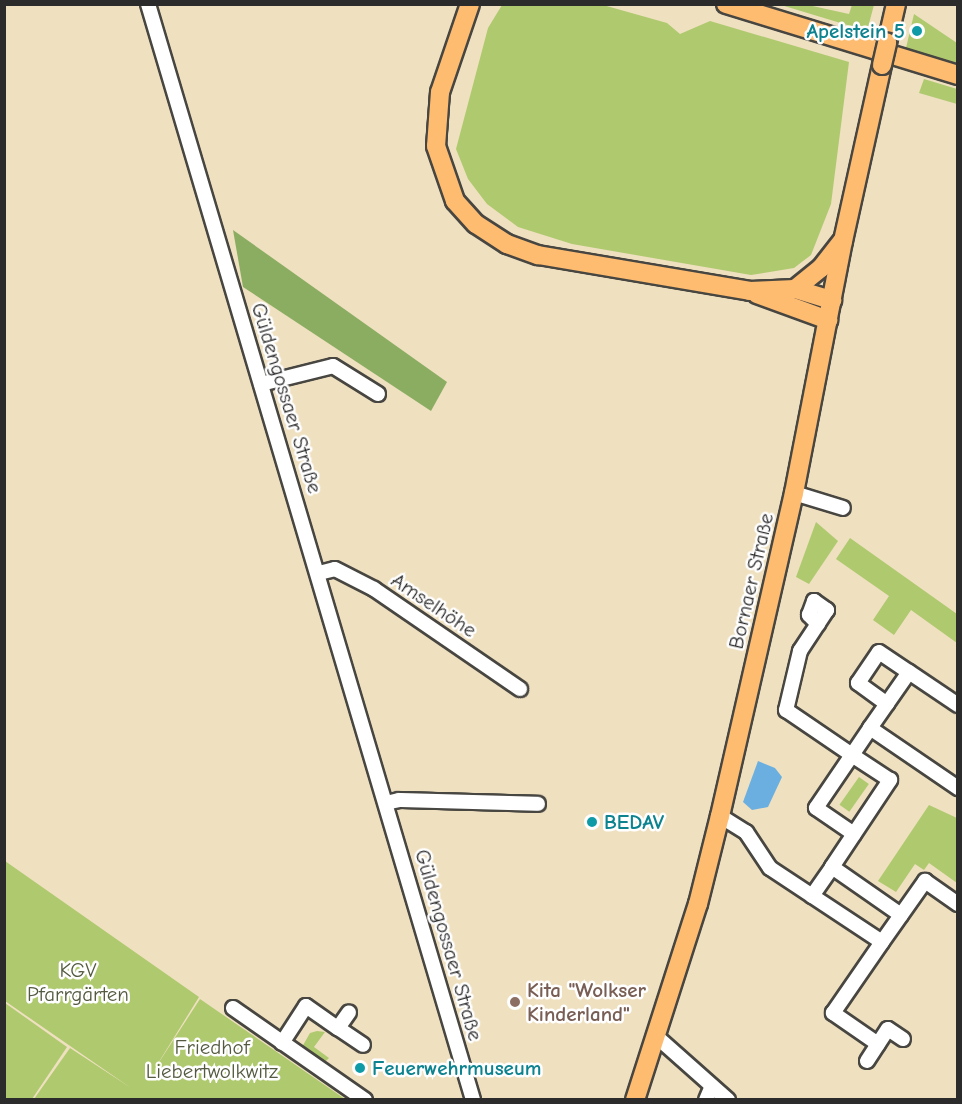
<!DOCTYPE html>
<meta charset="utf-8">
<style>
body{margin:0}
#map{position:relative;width:962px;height:1104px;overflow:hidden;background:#efe0c0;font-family:"Comic Neue",sans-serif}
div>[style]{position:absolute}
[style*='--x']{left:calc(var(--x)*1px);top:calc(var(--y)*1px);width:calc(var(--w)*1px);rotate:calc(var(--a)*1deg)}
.green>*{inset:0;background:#afc96f;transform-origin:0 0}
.forest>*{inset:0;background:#8bad62}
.water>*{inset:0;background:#6bafe0}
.roads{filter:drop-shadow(2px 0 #484641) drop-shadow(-2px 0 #484641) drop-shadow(0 2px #484641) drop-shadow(0 -2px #484641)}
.minor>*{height:14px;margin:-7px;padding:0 7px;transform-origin:7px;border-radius:7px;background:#fff}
.major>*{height:18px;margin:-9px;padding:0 9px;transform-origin:9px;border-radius:9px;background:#febc71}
.bridges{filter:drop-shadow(2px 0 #484641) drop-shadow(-2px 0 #484641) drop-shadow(0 2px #484641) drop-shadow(0 -2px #484641)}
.major-bridge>*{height:18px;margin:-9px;padding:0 9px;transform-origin:9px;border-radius:9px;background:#febc71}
.dots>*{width:16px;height:16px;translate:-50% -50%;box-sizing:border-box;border:3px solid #fff;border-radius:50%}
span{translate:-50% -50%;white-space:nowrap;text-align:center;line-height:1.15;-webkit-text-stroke:5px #fff;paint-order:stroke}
.culture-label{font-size:21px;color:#0d838f;font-weight:700}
.right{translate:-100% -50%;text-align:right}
.left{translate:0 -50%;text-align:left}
.street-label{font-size:21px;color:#2b2b2b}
.park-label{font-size:21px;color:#535a3f}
.education-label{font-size:21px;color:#785e54;font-weight:700}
.frame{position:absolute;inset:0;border:6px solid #2b2b2b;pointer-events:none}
</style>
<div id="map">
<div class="green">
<i style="clip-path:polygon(502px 5px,603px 5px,667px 23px,680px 34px,710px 21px,849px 62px,831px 204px,811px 255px,794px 268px,751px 275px,572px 244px,518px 227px,487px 204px,468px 179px,456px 149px,488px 28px)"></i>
<i style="clip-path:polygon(781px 5px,808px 5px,849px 14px,852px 5px,874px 5px,867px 31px)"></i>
<i style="clip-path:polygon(914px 14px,957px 43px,957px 63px,906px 48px)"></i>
<i style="clip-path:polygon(924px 79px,957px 89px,957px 104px,919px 93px)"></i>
<i style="clip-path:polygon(816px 522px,838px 541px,809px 584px,796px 577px)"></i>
<i style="clip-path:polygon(850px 538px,957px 614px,957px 643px,911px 610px,894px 635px,873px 620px,889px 596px,836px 559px)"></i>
<i style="left:859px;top:777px;width:12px;height:34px;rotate:35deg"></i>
<i style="clip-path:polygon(929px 805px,957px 818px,957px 883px,929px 863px,924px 870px,915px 864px,896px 892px,878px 881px)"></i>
<i style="clip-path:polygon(5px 861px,199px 997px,152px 1073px,200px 999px,345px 1099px,34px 1099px,70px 1048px,131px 1088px,5px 1001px)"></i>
<i style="clip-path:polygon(5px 1003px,67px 1047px,32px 1099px,5px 1099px)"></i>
<i style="clip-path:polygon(317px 1031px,325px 1032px,314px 1047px,329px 1058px,325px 1062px,302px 1047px,310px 1033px)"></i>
</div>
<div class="forest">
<i style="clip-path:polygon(233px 230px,447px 382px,431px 411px,243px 287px)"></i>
</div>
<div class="water">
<i style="clip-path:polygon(758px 761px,775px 768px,782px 777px,768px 807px,752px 810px,743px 802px)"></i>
</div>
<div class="roads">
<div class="minor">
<i style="--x:148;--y:4;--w:1143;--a:73.48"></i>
<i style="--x:261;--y:384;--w:74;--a:-14"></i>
<i style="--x:333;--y:366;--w:53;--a:31.9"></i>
<i style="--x:794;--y:493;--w:51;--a:17"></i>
<i style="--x:319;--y:573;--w:16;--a:-14"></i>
<i style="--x:335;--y:569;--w:44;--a:27.1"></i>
<i style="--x:374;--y:589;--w:177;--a:34.4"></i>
<i style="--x:818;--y:624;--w:13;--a:-135"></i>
<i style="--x:809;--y:615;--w:15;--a:-70"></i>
<i style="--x:814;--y:601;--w:16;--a:35"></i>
<i style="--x:827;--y:610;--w:49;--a:123.4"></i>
<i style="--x:800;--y:651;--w:61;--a:103.3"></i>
<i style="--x:786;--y:710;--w:80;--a:34.3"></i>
<i style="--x:852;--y:755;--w:64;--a:124.2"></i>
<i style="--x:816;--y:808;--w:46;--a:34.4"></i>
<i style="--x:887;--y:704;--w:36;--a:-144"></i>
<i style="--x:858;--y:683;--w:37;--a:-56"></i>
<i style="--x:879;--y:652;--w:36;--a:34"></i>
<i style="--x:870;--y:728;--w:68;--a:-55.1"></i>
<i style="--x:909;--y:672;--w:59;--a:34"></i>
<i style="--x:386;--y:803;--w:13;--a:-13"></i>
<i style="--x:399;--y:800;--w:139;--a:1.6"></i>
<i style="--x:720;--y:816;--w:31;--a:32"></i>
<i style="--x:746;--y:832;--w:43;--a:56.3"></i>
<i style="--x:770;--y:868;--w:134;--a:33.5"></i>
<i style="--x:882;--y:942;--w:75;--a:-54.8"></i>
<i style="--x:925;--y:881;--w:40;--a:34.9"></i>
<i style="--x:832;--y:867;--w:105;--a:-56.3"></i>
<i style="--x:890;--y:780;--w:45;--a:-146.7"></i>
<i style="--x:852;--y:755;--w:32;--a:-56"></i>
<i style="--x:870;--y:728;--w:107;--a:34.3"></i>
<i style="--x:812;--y:896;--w:35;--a:-55"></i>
<i style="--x:832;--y:867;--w:84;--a:34.8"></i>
<i style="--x:233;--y:1008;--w:161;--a:34.9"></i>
<i style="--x:338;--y:1028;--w:30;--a:34"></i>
<i style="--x:657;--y:1037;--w:95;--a:41.6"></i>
<i style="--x:282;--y:1043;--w:44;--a:-57"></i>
<i style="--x:306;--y:1006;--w:39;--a:35"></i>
<i style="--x:338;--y:1028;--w:19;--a:-55"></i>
<i style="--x:878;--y:1044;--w:55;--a:-145.4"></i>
<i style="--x:833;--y:1013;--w:86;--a:-55.4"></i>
<i style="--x:867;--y:1061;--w:38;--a:-57"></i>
<i style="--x:888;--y:1029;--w:18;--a:34"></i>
<i style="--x:706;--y:1100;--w:15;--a:-67"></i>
</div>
<div class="major">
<i style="--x:470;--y:4;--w:93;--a:108.8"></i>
<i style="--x:440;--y:92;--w:54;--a:94.2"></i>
<i style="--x:436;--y:146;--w:58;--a:70.9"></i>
<i style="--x:455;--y:201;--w:31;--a:48"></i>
<i style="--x:476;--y:224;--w:37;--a:33"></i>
<i style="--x:507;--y:244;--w:33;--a:20"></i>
<i style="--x:538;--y:255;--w:215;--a:9.6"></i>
<i style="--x:750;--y:291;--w:45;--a:-2.5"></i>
<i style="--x:795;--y:289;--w:39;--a:17"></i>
<i style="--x:726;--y:4;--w:243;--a:17"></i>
<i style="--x:887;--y:43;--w:40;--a:-77"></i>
<i style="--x:795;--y:289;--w:33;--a:-39"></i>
<i style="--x:821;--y:268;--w:33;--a:-52"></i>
<i style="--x:757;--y:294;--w:76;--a:20.1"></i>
<i style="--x:635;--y:1100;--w:206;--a:-72.2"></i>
<i style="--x:698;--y:904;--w:91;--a:-76"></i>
<i style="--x:720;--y:816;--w:331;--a:-77.1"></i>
<i style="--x:794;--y:493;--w:257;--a:-79"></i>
<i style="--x:843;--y:241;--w:180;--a:-77.5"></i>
</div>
</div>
<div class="bridges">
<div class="major-bridge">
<i style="--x:882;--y:65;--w:23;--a:-77"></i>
</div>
</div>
<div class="dots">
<i style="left:917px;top:31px;background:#0f9aa8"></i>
<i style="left:592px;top:822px;background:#0f9aa8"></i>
<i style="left:515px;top:1002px;background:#8d6e63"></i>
<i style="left:360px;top:1068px;background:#0f9aa8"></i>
</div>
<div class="culture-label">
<span class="right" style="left:905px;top:31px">Apelstein 5</span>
<span class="left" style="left:604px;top:822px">BEDAV</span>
<span class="left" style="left:372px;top:1068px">Feuerwehrmuseum</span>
</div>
<div class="street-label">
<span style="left:287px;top:398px;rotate:73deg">Güldengossaer Straße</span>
<span style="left:751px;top:581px;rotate:-77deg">Bornaer Straße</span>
<span style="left:434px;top:605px;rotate:34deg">Amselhöhe</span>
<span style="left:449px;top:945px;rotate:74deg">Güldengossaer Straße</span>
</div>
<div class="park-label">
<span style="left:78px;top:982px">KGV<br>Pfarrgärten</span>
<span style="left:212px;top:1059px">Friedhof<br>Liebertwolkwitz</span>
</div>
<div class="education-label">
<span class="left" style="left:527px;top:1002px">Kita "Wolkser<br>Kinderland"</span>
</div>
<div class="frame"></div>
</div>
